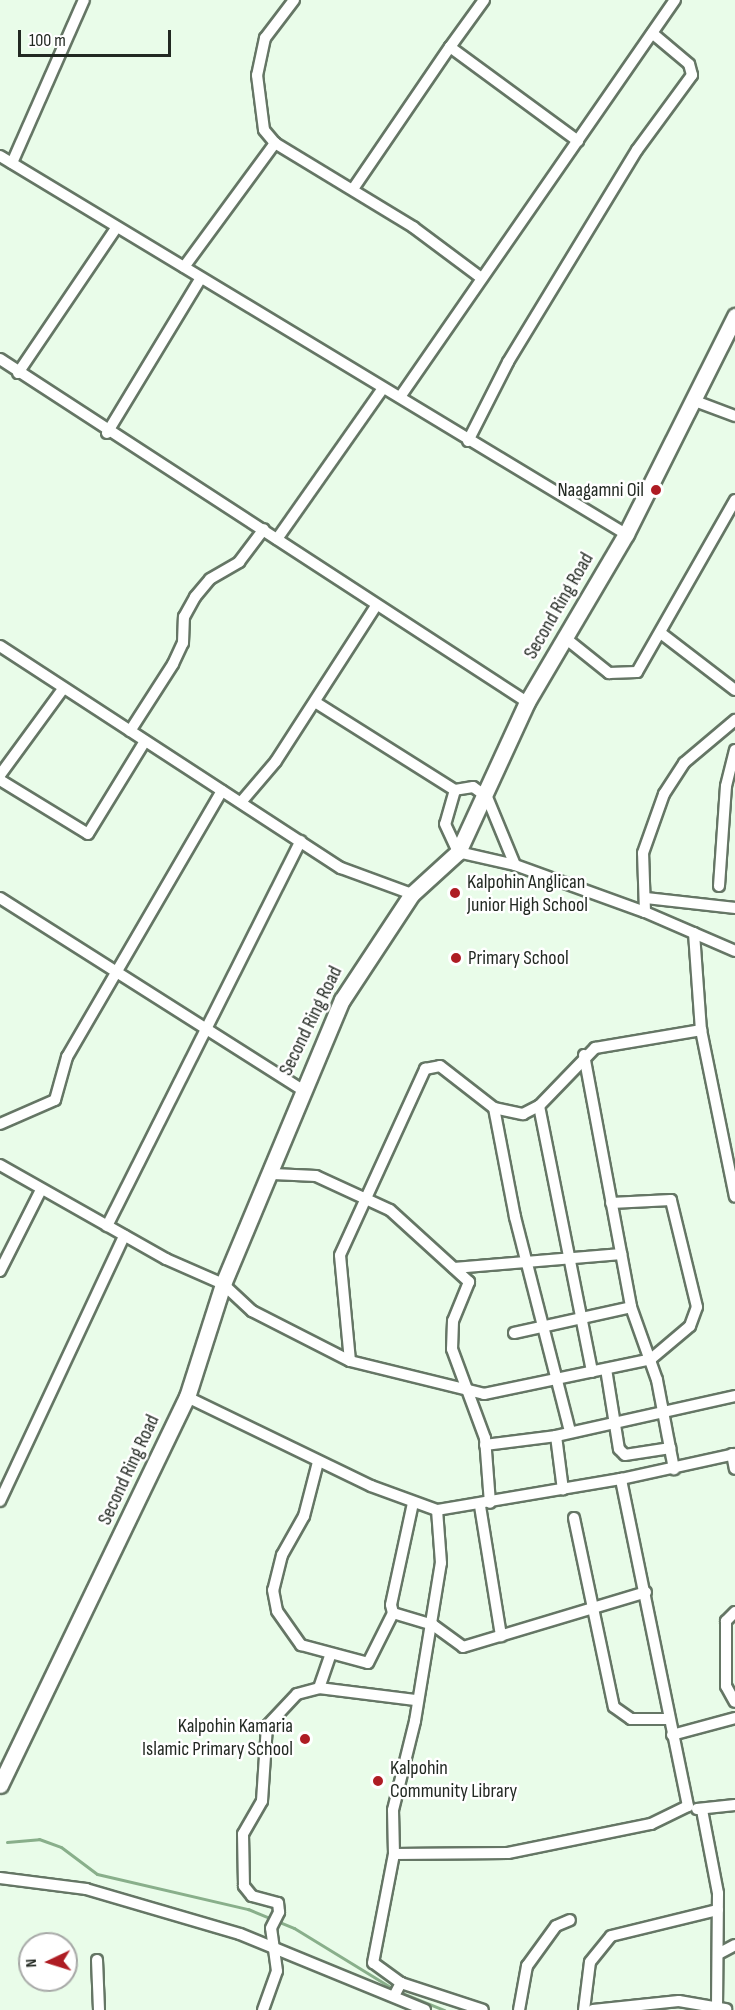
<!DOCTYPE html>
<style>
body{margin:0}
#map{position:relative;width:735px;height:2010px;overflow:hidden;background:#e9fce9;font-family:"Sofia Sans Condensed",sans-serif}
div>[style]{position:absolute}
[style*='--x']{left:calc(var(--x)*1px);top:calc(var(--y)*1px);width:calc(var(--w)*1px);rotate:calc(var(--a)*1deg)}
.stream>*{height:3px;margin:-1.5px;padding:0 1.5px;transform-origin:1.5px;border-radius:1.5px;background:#89af8b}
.roads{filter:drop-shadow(2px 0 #657665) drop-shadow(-2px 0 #657665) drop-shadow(0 2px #657665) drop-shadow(0 -2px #657665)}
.street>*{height:10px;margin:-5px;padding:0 5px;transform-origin:5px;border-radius:5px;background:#fff}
.secondary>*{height:15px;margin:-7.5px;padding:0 7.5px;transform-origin:7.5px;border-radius:7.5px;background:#fff}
.dots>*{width:16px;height:16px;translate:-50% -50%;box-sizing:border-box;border:3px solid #fff;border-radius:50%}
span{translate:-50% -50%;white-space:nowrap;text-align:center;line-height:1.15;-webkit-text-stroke:5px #fff;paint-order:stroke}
.poi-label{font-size:20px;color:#222922}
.right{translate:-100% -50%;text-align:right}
.left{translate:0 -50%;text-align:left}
.street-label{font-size:20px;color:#222922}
.north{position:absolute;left:18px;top:1932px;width:60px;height:60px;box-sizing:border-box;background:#fff;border:2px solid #a7a9a7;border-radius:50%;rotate:266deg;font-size:16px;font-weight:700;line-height:24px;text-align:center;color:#222922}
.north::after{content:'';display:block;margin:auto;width:21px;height:27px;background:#ae1c23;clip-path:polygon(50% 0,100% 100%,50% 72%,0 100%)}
.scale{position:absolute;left:18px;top:30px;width:153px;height:27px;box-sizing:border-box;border:3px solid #222922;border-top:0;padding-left:8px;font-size:18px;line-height:21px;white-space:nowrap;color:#222922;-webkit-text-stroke:4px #fff;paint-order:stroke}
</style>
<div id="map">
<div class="stream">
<i style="--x:7;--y:1842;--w:32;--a:-5"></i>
<i style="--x:39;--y:1839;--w:23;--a:20"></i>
<i style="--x:61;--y:1847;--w:45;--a:36.9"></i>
<i style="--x:97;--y:1874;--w:155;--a:13.1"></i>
<i style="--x:248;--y:1909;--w:50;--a:22.4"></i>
<i style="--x:294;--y:1928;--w:121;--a:31.5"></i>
<i style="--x:397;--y:1991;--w:51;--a:22"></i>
</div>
<div class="roads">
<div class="street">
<i style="--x:294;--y:0;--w:48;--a:127.3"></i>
<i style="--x:265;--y:38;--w:38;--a:102"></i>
<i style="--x:257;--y:75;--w:55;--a:82.7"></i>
<i style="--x:264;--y:130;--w:17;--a:50"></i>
<i style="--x:275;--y:143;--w:162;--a:31.3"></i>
<i style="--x:413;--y:227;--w:84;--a:36.7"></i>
<i style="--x:450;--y:47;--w:58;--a:-54.1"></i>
<i style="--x:0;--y:156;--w:731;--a:31.13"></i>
<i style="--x:12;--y:163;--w:178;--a:-66.2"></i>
<i style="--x:353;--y:189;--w:172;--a:-55.7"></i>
<i style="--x:450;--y:47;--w:159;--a:36.3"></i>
<i style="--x:184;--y:267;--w:154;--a:-53.7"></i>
<i style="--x:0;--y:359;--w:629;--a:33.06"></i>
<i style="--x:18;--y:373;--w:176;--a:-55.9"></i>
<i style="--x:400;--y:397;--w:483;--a:-55.3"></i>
<i style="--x:695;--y:401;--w:43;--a:20.6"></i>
<i style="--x:107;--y:433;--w:181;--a:-58.8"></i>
<i style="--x:468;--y:441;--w:89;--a:-63.1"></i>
<i style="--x:508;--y:362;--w:248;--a:-58.7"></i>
<i style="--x:637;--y:150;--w:93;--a:-53.7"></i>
<i style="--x:692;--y:75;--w:11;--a:-105"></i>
<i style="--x:689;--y:64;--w:48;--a:-140"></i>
<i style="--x:277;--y:539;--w:184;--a:-54.9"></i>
<i style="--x:662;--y:634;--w:92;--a:37.5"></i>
<i style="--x:564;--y:637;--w:58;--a:38.7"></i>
<i style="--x:609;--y:673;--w:28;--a:-2"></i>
<i style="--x:637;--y:672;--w:198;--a:-60.3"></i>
<i style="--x:0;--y:646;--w:407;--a:33.1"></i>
<i style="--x:341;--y:868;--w:76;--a:20.1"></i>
<i style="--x:315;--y:702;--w:165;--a:32.2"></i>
<i style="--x:130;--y:731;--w:80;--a:-57.3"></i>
<i style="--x:173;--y:664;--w:23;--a:-65"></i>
<i style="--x:183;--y:643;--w:26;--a:-88"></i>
<i style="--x:184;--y:617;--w:23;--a:-61"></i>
<i style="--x:195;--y:597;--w:23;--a:-50"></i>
<i style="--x:210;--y:579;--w:34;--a:-30"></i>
<i style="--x:239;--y:562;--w:41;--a:-52.9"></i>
<i style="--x:0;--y:775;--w:107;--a:-53.8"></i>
<i style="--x:0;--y:780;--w:103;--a:31.5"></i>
<i style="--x:88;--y:834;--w:109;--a:-58.5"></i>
<i style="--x:242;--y:801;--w:52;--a:-49.6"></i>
<i style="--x:276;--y:761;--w:184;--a:-57.2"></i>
<i style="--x:515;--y:865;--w:74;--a:-112.4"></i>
<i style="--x:487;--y:797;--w:17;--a:-144"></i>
<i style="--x:473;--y:787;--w:18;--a:171"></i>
<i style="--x:455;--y:790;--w:35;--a:106"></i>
<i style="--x:445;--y:824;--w:31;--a:65"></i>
<i style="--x:458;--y:852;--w:58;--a:12.8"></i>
<i style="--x:515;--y:865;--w:138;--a:19.9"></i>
<i style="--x:645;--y:912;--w:98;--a:23.4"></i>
<i style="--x:719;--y:886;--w:100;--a:-86"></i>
<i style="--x:726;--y:786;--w:37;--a:-76"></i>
<i style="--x:0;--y:898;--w:356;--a:32.4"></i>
<i style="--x:646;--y:898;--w:90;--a:6.4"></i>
<i style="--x:645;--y:912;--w:59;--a:-91.9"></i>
<i style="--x:643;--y:853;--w:63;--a:-70.4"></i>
<i style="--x:664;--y:794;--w:37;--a:-57"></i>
<i style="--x:684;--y:763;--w:67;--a:-40.1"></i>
<i style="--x:694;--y:933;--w:97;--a:85.9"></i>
<i style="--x:701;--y:1030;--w:170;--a:78.5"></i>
<i style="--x:584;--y:1055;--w:256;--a:79.4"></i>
<i style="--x:631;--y:1307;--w:77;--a:70.4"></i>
<i style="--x:657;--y:1380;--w:91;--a:79.2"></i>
<i style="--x:539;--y:1106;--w:271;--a:78.7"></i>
<i style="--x:494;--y:1108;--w:111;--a:79.1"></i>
<i style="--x:515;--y:1217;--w:221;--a:75.6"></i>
<i style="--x:0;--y:1124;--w:60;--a:-23.6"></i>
<i style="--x:55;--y:1100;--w:45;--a:-74.4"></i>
<i style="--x:67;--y:1057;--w:308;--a:-59.8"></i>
<i style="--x:0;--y:1165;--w:191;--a:29.5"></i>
<i style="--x:166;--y:1259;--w:62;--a:23.7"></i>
<i style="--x:223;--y:1284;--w:40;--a:43"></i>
<i style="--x:252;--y:1311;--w:110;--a:27"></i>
<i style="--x:350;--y:1361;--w:138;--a:13.8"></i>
<i style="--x:484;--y:1394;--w:171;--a:-11.8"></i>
<i style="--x:651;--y:1359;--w:51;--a:-40.2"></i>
<i style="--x:690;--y:1326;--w:20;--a:-70"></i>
<i style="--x:697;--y:1307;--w:110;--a:-103.7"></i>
<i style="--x:671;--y:1200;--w:60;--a:177.1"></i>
<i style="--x:273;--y:1174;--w:43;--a:2.7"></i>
<i style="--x:316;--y:1176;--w:81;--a:24.7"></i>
<i style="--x:390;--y:1210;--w:107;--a:42.3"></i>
<i style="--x:469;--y:1282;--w:42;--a:112.3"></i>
<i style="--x:453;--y:1321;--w:28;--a:92"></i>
<i style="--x:452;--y:1349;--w:95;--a:69.7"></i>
<i style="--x:485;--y:1438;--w:65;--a:85.6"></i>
<i style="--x:107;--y:1226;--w:431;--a:-63.3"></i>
<i style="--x:454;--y:1268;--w:168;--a:-4.8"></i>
<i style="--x:0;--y:1271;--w:91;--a:-63.2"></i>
<i style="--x:514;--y:1333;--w:120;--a:-12.5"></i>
<i style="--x:350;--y:1361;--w:106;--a:-95.4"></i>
<i style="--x:340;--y:1255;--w:205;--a:-65.4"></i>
<i style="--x:425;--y:1069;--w:15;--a:-11"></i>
<i style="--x:440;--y:1066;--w:68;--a:37.9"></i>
<i style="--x:494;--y:1108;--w:30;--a:12"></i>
<i style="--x:523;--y:1114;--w:18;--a:-27"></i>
<i style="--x:539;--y:1106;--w:81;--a:-46"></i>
<i style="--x:595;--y:1048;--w:108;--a:-9.6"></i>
<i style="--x:606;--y:1369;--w:81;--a:80.8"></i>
<i style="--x:619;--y:1449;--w:8;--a:45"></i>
<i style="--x:625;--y:1455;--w:46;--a:-8.8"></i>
<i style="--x:187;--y:1397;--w:204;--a:25.8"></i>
<i style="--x:371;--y:1486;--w:70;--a:20"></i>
<i style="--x:556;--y:1436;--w:54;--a:82.6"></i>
<i style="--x:485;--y:1445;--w:72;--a:-7.2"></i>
<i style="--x:556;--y:1436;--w:183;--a:-12.6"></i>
<i style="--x:732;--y:1454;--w:15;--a:79"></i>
<i style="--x:318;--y:1462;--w:56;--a:104.5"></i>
<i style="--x:304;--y:1516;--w:45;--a:119.4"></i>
<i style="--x:282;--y:1555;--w:36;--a:104"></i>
<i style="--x:273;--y:1590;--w:21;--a:79"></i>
<i style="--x:277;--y:1611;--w:42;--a:54.8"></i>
<i style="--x:301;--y:1645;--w:69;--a:15"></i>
<i style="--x:368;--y:1663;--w:56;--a:-63.4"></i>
<i style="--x:0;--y:1501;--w:293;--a:-64.9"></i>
<i style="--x:413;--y:1503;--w:104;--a:102.2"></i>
<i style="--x:391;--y:1605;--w:8;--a:76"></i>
<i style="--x:393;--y:1613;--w:42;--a:16.7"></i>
<i style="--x:433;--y:1625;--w:37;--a:36"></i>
<i style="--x:463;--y:1647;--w:191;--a:-16.7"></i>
<i style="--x:480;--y:1506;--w:132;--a:80.8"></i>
<i style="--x:574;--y:1518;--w:193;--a:78.1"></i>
<i style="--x:614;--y:1707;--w:21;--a:35"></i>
<i style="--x:631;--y:1719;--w:38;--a:0"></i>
<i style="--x:735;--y:1612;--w:13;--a:135"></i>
<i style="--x:726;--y:1621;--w:65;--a:90"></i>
<i style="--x:726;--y:1686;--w:18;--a:61"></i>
<i style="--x:319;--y:1688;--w:34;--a:-71"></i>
<i style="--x:672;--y:1735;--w:65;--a:-15.1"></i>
<i style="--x:697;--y:1809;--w:38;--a:-6"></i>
<i style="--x:702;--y:1810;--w:85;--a:79.1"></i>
<i style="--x:718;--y:1893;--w:115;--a:90.5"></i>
<i style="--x:394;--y:1854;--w:114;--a:-0.5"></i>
<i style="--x:508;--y:1853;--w:146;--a:-11.5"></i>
<i style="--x:651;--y:1824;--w:41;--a:-25.9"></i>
<i style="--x:688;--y:1806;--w:334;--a:-101.6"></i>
<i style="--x:621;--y:1479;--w:117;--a:-12.4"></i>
<i style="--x:0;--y:1878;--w:87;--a:7.3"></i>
<i style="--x:86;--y:1889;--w:160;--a:16.3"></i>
<i style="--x:240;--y:1934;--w:200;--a:22.3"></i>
<i style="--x:720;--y:1953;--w:17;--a:-28"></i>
<i style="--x:97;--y:1960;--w:50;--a:87.7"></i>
<i style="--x:401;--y:1983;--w:86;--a:18.2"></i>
<i style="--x:394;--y:1996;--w:15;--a:-62"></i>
<i style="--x:401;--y:1983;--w:34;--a:-144"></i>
<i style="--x:373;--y:1963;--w:111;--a:-79.1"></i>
<i style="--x:394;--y:1854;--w:44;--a:-91.3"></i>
<i style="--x:393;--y:1810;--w:92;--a:-76.1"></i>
<i style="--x:415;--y:1721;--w:160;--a:-80.7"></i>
<i style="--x:441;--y:1563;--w:53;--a:-94.3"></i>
<i style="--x:437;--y:1510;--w:187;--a:-9.6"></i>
<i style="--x:263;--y:2010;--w:41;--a:-70.3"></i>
<i style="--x:277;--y:1971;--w:43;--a:-97.9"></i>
<i style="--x:271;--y:1928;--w:18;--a:-63"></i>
<i style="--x:279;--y:1912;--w:9;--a:-96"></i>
<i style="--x:278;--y:1903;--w:27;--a:-165"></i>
<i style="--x:252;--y:1896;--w:13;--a:-129"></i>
<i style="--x:244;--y:1886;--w:52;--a:-91.1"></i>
<i style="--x:243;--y:1834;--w:38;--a:-60"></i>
<i style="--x:262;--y:1801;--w:75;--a:-86.2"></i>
<i style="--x:267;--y:1726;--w:44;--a:-46.8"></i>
<i style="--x:297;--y:1694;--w:23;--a:-15"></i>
<i style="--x:319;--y:1688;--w:97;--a:7.1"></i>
<i style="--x:519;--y:2010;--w:45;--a:-79.7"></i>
<i style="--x:527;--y:1966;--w:49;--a:-54.1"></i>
<i style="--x:556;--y:1926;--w:15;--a:-23"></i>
<i style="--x:584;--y:2010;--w:48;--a:-82.9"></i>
<i style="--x:590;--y:1962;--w:33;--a:-51"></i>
<i style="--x:611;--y:1936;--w:110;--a:-13.7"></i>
<i style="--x:593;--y:2010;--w:86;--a:-6"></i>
<i style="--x:679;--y:2001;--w:48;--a:9.7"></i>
</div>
<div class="secondary">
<i style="--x:0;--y:1785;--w:431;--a:-64.3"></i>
<i style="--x:187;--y:1397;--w:119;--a:-72.3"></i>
<i style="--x:223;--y:1284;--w:308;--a:-67.3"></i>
<i style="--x:342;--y:1000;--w:127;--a:-56.6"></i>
<i style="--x:412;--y:894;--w:62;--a:-42.4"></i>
<i style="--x:458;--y:852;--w:165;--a:-65.3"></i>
<i style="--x:527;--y:702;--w:195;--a:-59.5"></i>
<i style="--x:626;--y:534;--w:244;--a:-63.4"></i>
</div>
</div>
<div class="dots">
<i style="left:656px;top:490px;background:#ae1c23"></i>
<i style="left:455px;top:893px;background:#ae1c23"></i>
<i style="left:456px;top:958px;background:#ae1c23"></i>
<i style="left:305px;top:1739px;background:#ae1c23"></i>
<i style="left:378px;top:1781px;background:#ae1c23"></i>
</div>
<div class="poi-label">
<span class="right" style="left:644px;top:490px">Naagamni Oil</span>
<span class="left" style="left:467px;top:894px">Kalpohin Anglican<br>Junior High School</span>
<span class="left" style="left:468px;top:958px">Primary School</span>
<span class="right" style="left:293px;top:1738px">Kalpohin Kamaria<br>Islamic Primary School</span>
<span class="left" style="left:390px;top:1780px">Kalpohin<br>Community Library</span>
</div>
<div class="street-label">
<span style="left:559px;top:606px;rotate:-60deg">Second Ring Road</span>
<span style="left:311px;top:1021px;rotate:-64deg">Second Ring Road</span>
<span style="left:129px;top:1470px;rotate:-65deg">Second Ring Road</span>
</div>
<div class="north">N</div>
<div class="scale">100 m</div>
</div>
